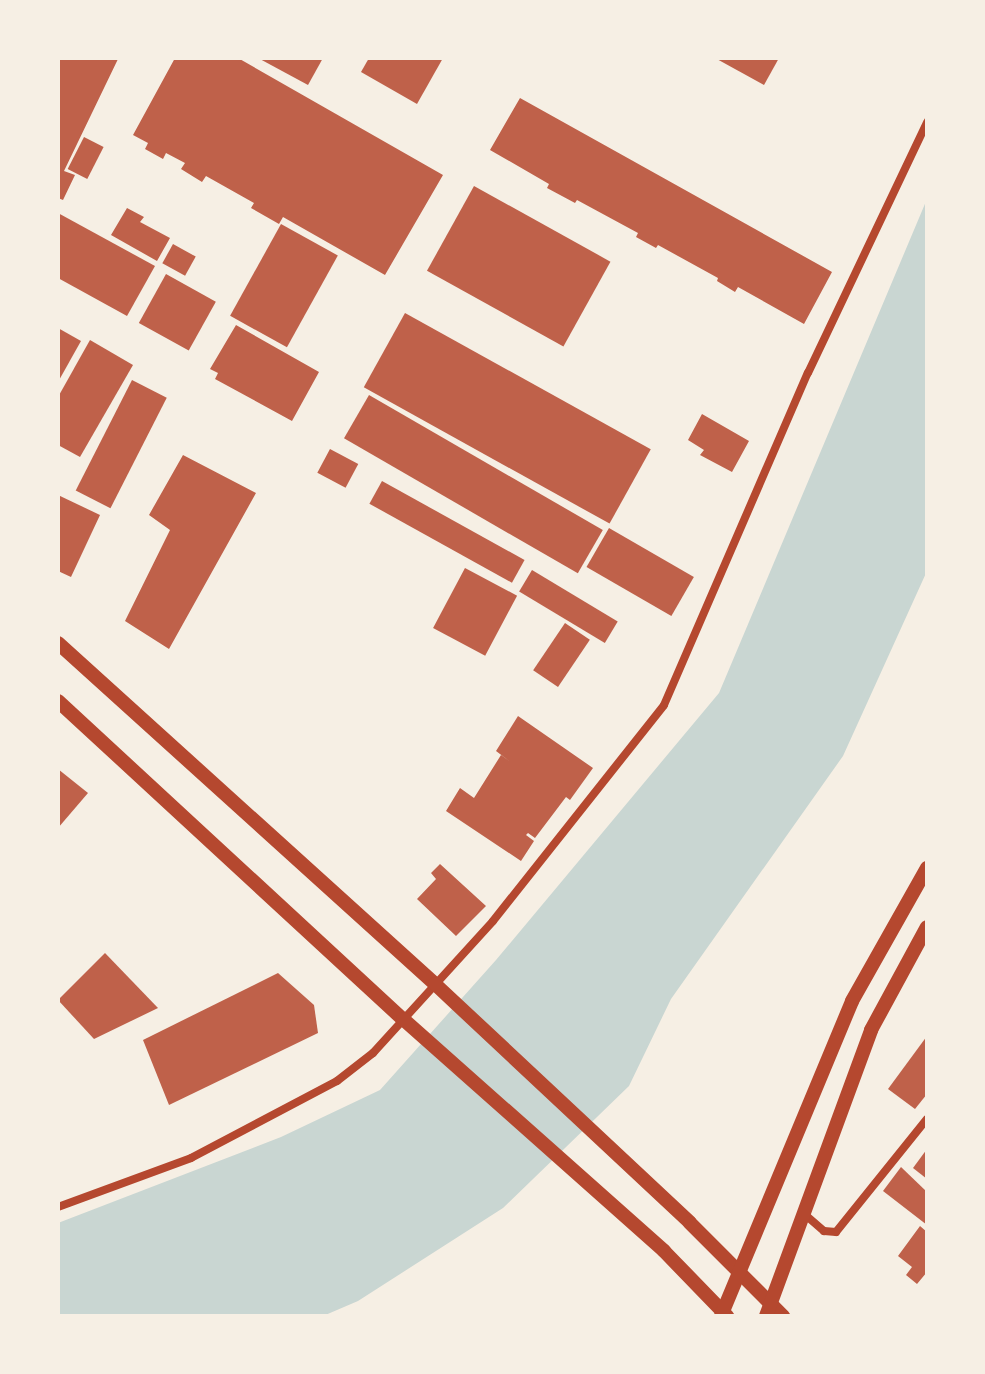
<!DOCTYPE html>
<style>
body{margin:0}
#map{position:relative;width:985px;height:1374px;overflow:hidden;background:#f6efe4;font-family:"Crimson Pro",serif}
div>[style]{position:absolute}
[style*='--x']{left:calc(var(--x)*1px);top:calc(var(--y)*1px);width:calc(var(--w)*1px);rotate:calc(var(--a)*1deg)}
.water>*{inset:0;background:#c9d6d2}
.building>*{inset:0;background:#bf614a;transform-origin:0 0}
.minor>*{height:8px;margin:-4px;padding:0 4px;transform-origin:4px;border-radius:4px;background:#b5482f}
.tertiary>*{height:14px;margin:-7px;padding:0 7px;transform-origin:7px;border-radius:7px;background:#b5482f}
span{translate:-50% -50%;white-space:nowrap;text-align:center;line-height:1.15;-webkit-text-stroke:8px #f6efe4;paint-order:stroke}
.frame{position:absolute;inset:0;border:60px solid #f6efe4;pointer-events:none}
</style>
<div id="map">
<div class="water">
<i style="clip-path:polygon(927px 199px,927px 571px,843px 756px,671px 999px,629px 1086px,503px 1208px,358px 1301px,323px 1316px,58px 1316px,58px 1223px,281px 1137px,380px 1090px,496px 960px,719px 693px)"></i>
</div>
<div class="building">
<i style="clip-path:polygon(58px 58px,118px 59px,64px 171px,75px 175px,63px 200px,58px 198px)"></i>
<i style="clip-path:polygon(175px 58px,238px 58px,443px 175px,385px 275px,283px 217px,279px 224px,251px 208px,254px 203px,206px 176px,202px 182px,181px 169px,185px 163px,166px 153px,163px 159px,145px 149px,148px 143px,133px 135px)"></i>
<i style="clip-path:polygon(258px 58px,323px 58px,308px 85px)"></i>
<i style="clip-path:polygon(369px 58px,443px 58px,417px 104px,361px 72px)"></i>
<i style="clip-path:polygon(715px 58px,779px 58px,764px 85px)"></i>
<i style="clip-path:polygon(520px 98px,832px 272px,804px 324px,738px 287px,735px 292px,717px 281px,718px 278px,658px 245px,656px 248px,636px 237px,638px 233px,577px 200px,575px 203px,547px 188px,549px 184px,490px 150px)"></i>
<i style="left:84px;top:137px;width:22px;height:36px;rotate:27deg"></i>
<i style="left:474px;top:186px;width:156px;height:97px;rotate:29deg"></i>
<i style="clip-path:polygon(127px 208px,144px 217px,140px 222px,170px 238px,157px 261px,111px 235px)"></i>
<i style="clip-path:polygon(58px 213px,155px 266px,127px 316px,58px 278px)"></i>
<i style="left:281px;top:224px;width:65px;height:105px;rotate:29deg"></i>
<i style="left:173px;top:244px;width:26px;height:22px;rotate:29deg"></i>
<i style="left:166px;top:274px;width:57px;height:56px;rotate:29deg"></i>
<i style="left:405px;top:313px;width:281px;height:85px;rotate:29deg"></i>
<i style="clip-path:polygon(236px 325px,319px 372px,292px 421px,215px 379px,218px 373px,210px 369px)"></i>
<i style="clip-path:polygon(58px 328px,81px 341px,58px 382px)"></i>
<i style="clip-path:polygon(90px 340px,133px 365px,80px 457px,58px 445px,58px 397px)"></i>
<i style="left:132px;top:380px;width:39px;height:124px;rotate:27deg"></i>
<i style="left:369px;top:395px;width:270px;height:50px;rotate:30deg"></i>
<i style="clip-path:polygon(702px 414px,749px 441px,732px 472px,700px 455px,704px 450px,688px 440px)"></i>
<i style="left:330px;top:449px;width:32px;height:27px;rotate:28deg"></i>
<i style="clip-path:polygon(183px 455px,256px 493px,169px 649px,125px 621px,170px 530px,149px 515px)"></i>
<i style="left:382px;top:481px;width:163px;height:26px;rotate:29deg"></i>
<i style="clip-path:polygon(58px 495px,100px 515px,71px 577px,58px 571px)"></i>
<i style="left:609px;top:528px;width:98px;height:45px;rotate:30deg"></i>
<i style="left:465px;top:568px;width:59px;height:68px;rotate:28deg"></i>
<i style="left:532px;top:570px;width:100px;height:25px;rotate:31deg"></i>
<i style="left:565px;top:623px;width:30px;height:57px;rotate:34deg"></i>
<i style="clip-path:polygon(518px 716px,593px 768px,570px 800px,566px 797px,535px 838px,528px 833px,526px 835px,534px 841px,521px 861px,446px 811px,460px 788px,474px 798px,501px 755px,512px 763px,496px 751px)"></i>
<i style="clip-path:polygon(58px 769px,88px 793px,58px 828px)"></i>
<i style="clip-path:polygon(440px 864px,486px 906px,456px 936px,417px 899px,436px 879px,431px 873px)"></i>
<i style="clip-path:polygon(105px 953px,158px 1008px,94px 1039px,58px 1000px)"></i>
<i style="clip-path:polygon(278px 973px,314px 1005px,318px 1033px,169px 1105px,143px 1040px)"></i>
<i style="clip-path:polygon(927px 1036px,927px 1094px,915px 1109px,888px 1089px)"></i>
<i style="clip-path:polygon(927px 1149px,927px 1179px,913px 1168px)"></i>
<i style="clip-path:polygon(901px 1167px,927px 1192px,927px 1225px,883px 1191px)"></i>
<i style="clip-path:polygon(920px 1226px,927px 1232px,927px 1272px,917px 1284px,906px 1275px,912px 1267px,898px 1256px)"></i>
</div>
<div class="minor">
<i style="--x:58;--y:1207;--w:142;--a:-20.2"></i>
<i style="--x:191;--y:1158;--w:165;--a:-27.8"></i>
<i style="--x:337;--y:1081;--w:46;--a:-37.9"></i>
<i style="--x:373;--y:1053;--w:178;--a:-47.7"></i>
<i style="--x:493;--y:921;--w:275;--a:-51.6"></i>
<i style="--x:664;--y:705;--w:362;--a:-66.6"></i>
<i style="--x:808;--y:373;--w:278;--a:-64.6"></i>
<i style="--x:802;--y:1212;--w:29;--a:41"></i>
<i style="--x:824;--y:1231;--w:12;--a:5"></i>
<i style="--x:836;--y:1232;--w:145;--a:-51.2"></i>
</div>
<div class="tertiary">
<i style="--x:58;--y:643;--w:508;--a:42.13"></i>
<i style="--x:435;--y:984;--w:349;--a:43.1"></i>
<i style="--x:690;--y:1223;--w:132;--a:45"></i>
<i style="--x:58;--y:701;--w:469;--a:42.7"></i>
<i style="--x:403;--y:1019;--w:349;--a:41.6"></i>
<i style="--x:664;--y:1251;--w:91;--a:45.9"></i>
<i style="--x:721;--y:1316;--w:341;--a:-67.4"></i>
<i style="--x:852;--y:1001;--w:153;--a:-60.6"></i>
<i style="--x:766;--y:1316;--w:305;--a:-69.8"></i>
<i style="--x:871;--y:1030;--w:117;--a:-61.5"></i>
</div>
<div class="frame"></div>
</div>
